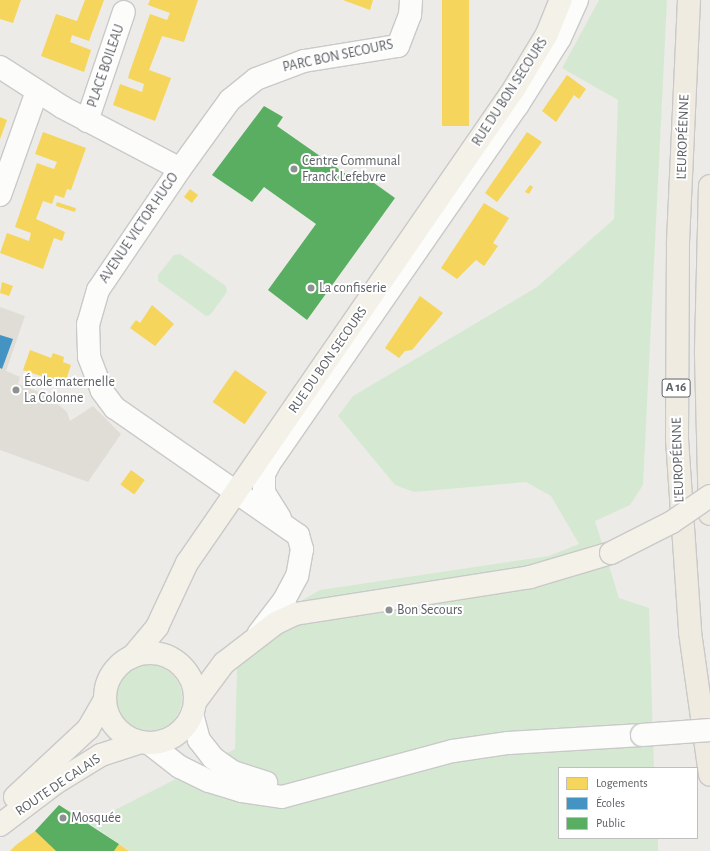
<!DOCTYPE html>
<meta charset="utf-8">
<style>
body{margin:0}
#map{position:relative;width:710px;height:851px;overflow:hidden;background:#ecebe7;font-family:"Alegreya Sans",sans-serif}
div>[style]{position:absolute}
[style*='--x']{left:calc(var(--x)*1px);top:calc(var(--y)*1px);width:calc(var(--w)*1px);rotate:calc(var(--a)*1deg)}
.education>*{inset:0;background:#e0ddd6}
.green>*{inset:0;background:#d5e9d2}
.round{border-radius:50%}
.homes>*{inset:0;background:#f6d55c;transform-origin:0 0}
.schools>*{inset:0;background:#4393c3}
.public>*{inset:0;background:#5aae61}
.roads{filter:drop-shadow(1px 0 #c9c9c9) drop-shadow(-1px 0 #c9c9c9) drop-shadow(0 1px #c9c9c9) drop-shadow(0 -1px #c9c9c9)}
.minor>*{height:22px;margin:-11px;padding:0 11px;transform-origin:11px;border-radius:11px;background:#fcfcfb}
.major>*{height:22px;margin:-11px;padding:0 11px;transform-origin:11px;border-radius:11px;background:#f3f1e8}
.major>.ring{margin:-11px;padding:0;box-sizing:content-box;background:none;border:22px solid #f3f1e8;border-radius:50%}
.highway>*{height:22px;margin:-11px;padding:0 11px;transform-origin:11px;border-radius:11px;background:#efebe1}
.bridges{filter:drop-shadow(1px 0 #c9c9c9) drop-shadow(-1px 0 #c9c9c9) drop-shadow(0 1px #c9c9c9) drop-shadow(0 -1px #c9c9c9)}
.minor-bridge>*{height:22px;margin:-11px;padding:0 11px;transform-origin:11px;border-radius:11px;background:#fcfcfb}
.major-bridge>*{height:22px;margin:-11px;padding:0 11px;transform-origin:11px;border-radius:11px;background:#f3f1e8}
.dots>*{width:11px;height:11px;translate:-50% -50%;box-sizing:border-box;border:2px solid #fff;border-radius:50%}
span{translate:-50% -50%;white-space:nowrap;text-align:center;line-height:1.15;-webkit-text-stroke:4px #fff;paint-order:stroke}
.shield-label span{padding:1px 3px;background:#fff;border:1px solid;border-radius:3px;-webkit-text-stroke-width:0}
.shield-label{font-size:13px;color:#5c6065;font-weight:700}
.street-label{font-size:14px;color:#5c6065}
.poi-label{font-size:14px;color:#5c6065}
.left{translate:0 -50%;text-align:left}
.legend{position:absolute;left:558px;top:767px;width:140px;height:72px;box-sizing:border-box;background:#fff;border:1px solid #bebfc1;margin:0;padding:5px 7px;list-style:none;font-size:12px;color:#5c6065}
.legend li{display:flex;align-items:center;gap:8px;height:20px}
.legend b{width:20px;border:1px solid #bebfc1}
</style>
<div id="map">
<div class="education">
<i style="clip-path:polygon(0 307px,25px 316px,6px 371px,20px 377px,18px 384px,47px 395px,67px 412px,70px 421px,93px 406px,121px 434px,88px 482px,0 450px)"></i>
</div>
<div class="green">
<i style="clip-path:polygon(599px 0,667px 0,643px 485px,630px 505px,595px 521px,619px 598px,649px 608px,654px 768px,559px 768px,559px 838px,658px 838px,658px 851px,130px 851px,89px 823px,235px 749px,237px 668px,294px 605px,320px 590px,549px 556px,579px 544px,551px 496px,526px 482px,414px 492px,395px 485px,338px 416px,353px 396px,537px 287px,614px 219px,618px 100px,562px 68px)"></i>
<i style="clip-path:polygon(180px 254px,226px 286px,227px 292px,210px 315px,206px 316px,158px 281px,158px 275px,174px 255px)"></i>
<i class="round" style="left:116px;top:665px;width:66px;height:66px"></i>
</div>
<div class="homes">
<i style="clip-path:polygon(0 0,21px 0,13px 23px,0 19px)"></i>
<i style="clip-path:polygon(85px 0,104px 0,89px 41px,72px 35px,70px 42px,91px 50px,84px 72px,41px 56px,56px 14px,77px 21px)"></i>
<i style="clip-path:polygon(150px 0,198px 0,184px 42px,162px 36px,149px 70px,171px 78px,155px 121px,113px 105px,120px 84px,142px 92px,144px 84px,128px 78px,130px 71px,150px 14px,167px 20px,170px 13px,148px 5px)"></i>
<i style="clip-path:polygon(343px 0,373px 0,370px 10px)"></i>
<i style="left:442px;top:0;width:27px;height:126px"></i>
<i style="clip-path:polygon(567px 75px,586px 89px,579px 99px,574px 95px,556px 122px,542px 111px)"></i>
<i style="clip-path:polygon(0 117px,7px 120px,0 139px)"></i>
<i style="clip-path:polygon(43px 132px,86px 148px,71px 190px,67px 189px,64px 198px,55px 195px,52px 204px,43px 201px,36px 219px,65px 232px,62px 241px,54px 238px,43px 269px,0 253px,7px 233px,29px 241px,31px 233px,15px 227px,37px 163px,54px 169px,57px 162px,35px 154px)"></i>
<i style="clip-path:polygon(527px 132px,542px 142px,497px 202px,485px 193px)"></i>
<i style="clip-path:polygon(530px 185px,533px 187px,529px 194px,525px 192px)"></i>
<i style="left:190px;top:189px;width:10px;height:10px;rotate:37deg"></i>
<i style="left:57px;top:202px;width:20px;height:4px;rotate:18deg"></i>
<i style="clip-path:polygon(484px 203px,509px 218px,493px 243px,498px 246px,484px 266px,476px 260px,457px 279px,441px 268px)"></i>
<i style="clip-path:polygon(2px 282px,13px 286px,9px 296px,0 293px)"></i>
<i style="clip-path:polygon(420px 296px,443px 313px,412px 350px,405px 351px,399px 358px,385px 348px)"></i>
<i style="clip-path:polygon(152px 305px,174px 324px,155px 346px,130px 328px,136px 320px,140px 323px)"></i>
<i style="clip-path:polygon(30px 350px,51px 358px,53px 353px,64px 357px,63px 362px,71px 365px,66px 380px,57px 377px,56px 381px,23px 370px)"></i>
<i style="left:235px;top:370px;width:39px;height:39px;rotate:35deg"></i>
<i style="left:131px;top:470px;width:17px;height:18px;rotate:36deg"></i>
<i style="clip-path:polygon(35px 831px,56px 851px,10px 851px,16px 845px)"></i>
<i style="clip-path:polygon(119px 844px,129px 851px,114px 851px)"></i>
</div>
<div class="schools">
<i style="clip-path:polygon(0 335px,13px 339px,2px 369px,0 368px)"></i>
</div>
<div class="public">
<i style="clip-path:polygon(264px 106px,283px 117px,277px 126px,350px 177px,356px 170px,395px 198px,307px 320px,268px 290px,316px 224px,264px 187px,252px 202px,212px 175px)"></i>
<i style="clip-path:polygon(59px 805px,119px 844px,114px 851px,56px 851px,35px 831px)"></i>
</div>
<div class="roads">
<div class="minor">
<i style="--x:0;--y:67;--w:74;--a:32.8"></i>
<i style="--x:62;--y:107;--w:133;--a:27.7"></i>
<i style="--x:180;--y:169;--w:146;--a:124.1"></i>
<i style="--x:98;--y:290;--w:35;--a:106"></i>
<i style="--x:88;--y:324;--w:33;--a:88"></i>
<i style="--x:89;--y:357;--w:36;--a:69"></i>
<i style="--x:102;--y:391;--w:21;--a:53"></i>
<i style="--x:115;--y:408;--w:223;--a:34.8"></i>
<i style="--x:298;--y:535;--w:15;--a:74"></i>
<i style="--x:302;--y:549;--w:27;--a:100"></i>
<i style="--x:297;--y:576;--w:26;--a:118"></i>
<i style="--x:285;--y:599;--w:43;--a:127.4"></i>
<i style="--x:87;--y:121;--w:115;--a:-71.3"></i>
<i style="--x:180;--y:169;--w:85;--a:-54.1"></i>
<i style="--x:230;--y:100;--w:33;--a:-39"></i>
<i style="--x:256;--y:79;--w:51;--a:-20.6"></i>
<i style="--x:304;--y:61;--w:95;--a:-9.1"></i>
<i style="--x:398;--y:46;--w:33;--a:-69"></i>
<i style="--x:410;--y:15;--w:15;--a:-86"></i>
<i style="--x:0;--y:195;--w:110;--a:-70.4"></i>
<i style="--x:280;--y:518;--w:31;--a:-122"></i>
<i style="--x:264;--y:492;--w:18;--a:-90"></i>
<i style="--x:264;--y:474;--w:11;--a:-63"></i>
<i style="--x:269;--y:464;--w:436;--a:-55.3"></i>
<i style="--x:517;--y:106;--w:80;--a:-57.7"></i>
<i style="--x:560;--y:38;--w:42;--a:-65.9"></i>
<i style="--x:192;--y:714;--w:27;--a:75"></i>
<i style="--x:199;--y:740;--w:23;--a:52"></i>
<i style="--x:213;--y:758;--w:24;--a:35"></i>
<i style="--x:233;--y:772;--w:35;--a:18"></i>
<i style="--x:149;--y:743;--w:39;--a:38"></i>
<i style="--x:180;--y:767;--w:32;--a:26"></i>
<i style="--x:209;--y:781;--w:34;--a:17"></i>
<i style="--x:242;--y:791;--w:40;--a:8.5"></i>
<i style="--x:282;--y:797;--w:177;--a:-15.1"></i>
<i style="--x:453;--y:751;--w:56;--a:-8.3"></i>
<i style="--x:508;--y:743;--w:134;--a:-3.4"></i>
</div>
<div class="major">
<i class="ring" style="left:105px;top:653px;width:68px;height:68px"></i>
<i style="--x:132;--y:657;--w:39;--a:-50"></i>
<i style="--x:157;--y:627;--w:71;--a:-64.9"></i>
<i style="--x:187;--y:563;--w:576;--a:-55.4"></i>
<i style="--x:514;--y:89;--w:64;--a:-59"></i>
<i style="--x:547;--y:34;--w:37;--a:-68"></i>
<i style="--x:195;--y:702;--w:49;--a:-53.4"></i>
<i style="--x:224;--y:663;--w:66;--a:-37.6"></i>
<i style="--x:276;--y:623;--w:21;--a:-25"></i>
<i style="--x:295;--y:614;--w:238;--a:-8.9"></i>
<i style="--x:530;--y:577;--w:84;--a:-16.5"></i>
<i style="--x:15;--y:797;--w:100;--a:-43"></i>
<i style="--x:88;--y:729;--w:34;--a:-60"></i>
<i style="--x:0;--y:825;--w:68;--a:-37.2"></i>
<i style="--x:54;--y:784;--w:55;--a:-31.7"></i>
<i style="--x:101;--y:755;--w:42;--a:-18"></i>
</div>
<div class="highway">
<i style="--x:689;--y:0;--w:245;--a:92.6"></i>
<i style="--x:678;--y:245;--w:194;--a:90.3"></i>
<i style="--x:677;--y:439;--w:193;--a:86.1"></i>
<i style="--x:690;--y:632;--w:144;--a:82"></i>
<i style="--x:710;--y:186;--w:168;--a:91.4"></i>
<i style="--x:706;--y:354;--w:160;--a:88.6"></i>
</div>
</div>
<div class="bridges">
<div class="minor-bridge">
<i style="--x:642;--y:735;--w:68;--a:-4.2"></i>
</div>
<div class="major-bridge">
<i style="--x:611;--y:553;--w:68;--a:-26.9"></i>
<i style="--x:672;--y:522;--w:46;--a:-34.4"></i>
</div>
</div>
<div class="dots">
<i style="left:294px;top:169px;background:#8e9192"></i>
<i style="left:311px;top:288px;background:#8e9192"></i>
<i style="left:16px;top:390px;background:#8e9192"></i>
<i style="left:389px;top:610px;background:#8e9192"></i>
<i style="left:63px;top:818px;background:#8e9192"></i>
</div>
<div class="shield-label">
<span style="left:676px;top:388px">A 16</span>
</div>
<div class="street-label">
<span style="left:338px;top:56px;rotate:-12deg">PARC BON SECOURS</span>
<span style="left:106px;top:66px;rotate:-71deg">PLACE BOILEAU</span>
<span style="left:510px;top:92px;rotate:-57deg">RUE DU BON SECOURS</span>
<span style="left:683px;top:137px;rotate:-88deg">L'EUROPÉENNE</span>
<span style="left:139px;top:228px;rotate:-56deg">AVENUE VICTOR HUGO</span>
<span style="left:328px;top:360px;rotate:-55deg">RUE DU BON SECOURS</span>
<span style="left:678px;top:460px;rotate:-92deg">L'EUROPÉENNE</span>
<span style="left:58px;top:785px;rotate:-34deg">ROUTE DE CALAIS</span>
</div>
<div class="poi-label">
<span class="left" style="left:302px;top:169px">Centre Communal<br>Franck Lefebvre</span>
<span class="left" style="left:319px;top:288px">La confiserie</span>
<span class="left" style="left:24px;top:390px">École maternelle<br>La Colonne</span>
<span class="left" style="left:397px;top:610px">Bon Secours</span>
<span class="left" style="left:71px;top:818px">Mosquée</span>
</div>
<ul class="legend">
<li><b style="height:11px;background:#f6d55c"></b>Logements</li>
<li><b style="height:11px;background:#4393c3"></b>Écoles</li>
<li><b style="height:11px;background:#5aae61"></b>Public</li>
</ul>
</div>
